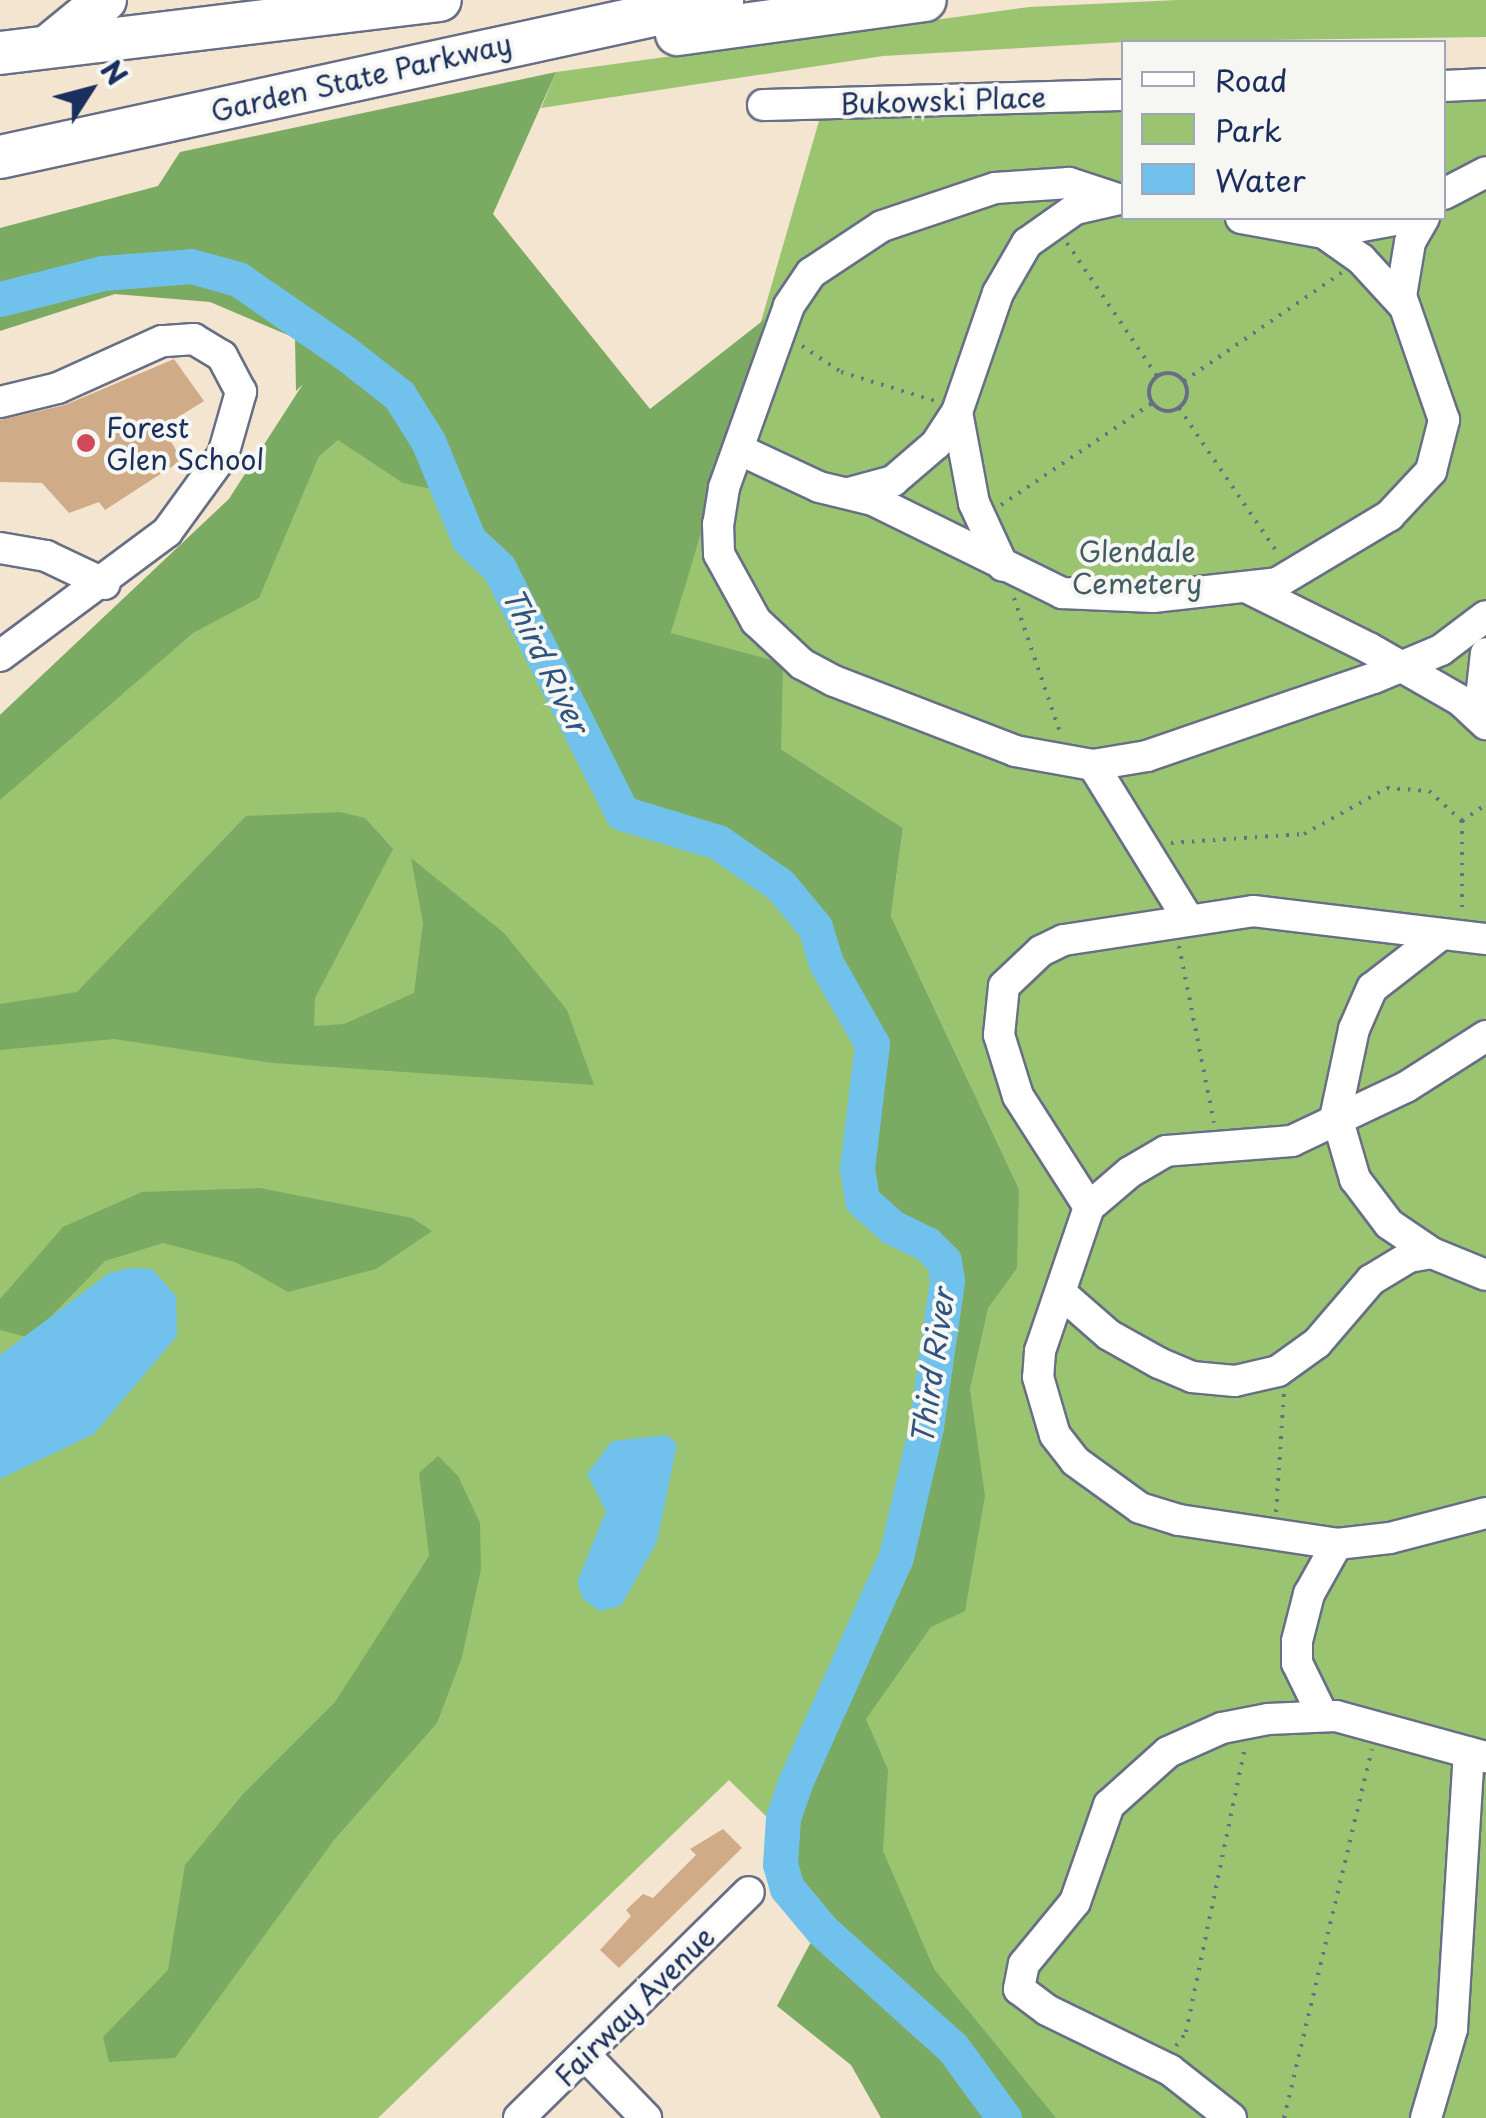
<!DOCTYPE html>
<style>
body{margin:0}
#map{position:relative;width:1486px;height:2118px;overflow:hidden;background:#f4e5d0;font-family:"Playpen Sans",sans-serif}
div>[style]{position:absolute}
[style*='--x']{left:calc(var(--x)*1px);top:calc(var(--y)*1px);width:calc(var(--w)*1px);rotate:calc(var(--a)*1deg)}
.green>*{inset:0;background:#9ac470}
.forest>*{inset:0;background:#7baa62}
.water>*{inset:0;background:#70c2ec}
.river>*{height:35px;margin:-17.5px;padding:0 17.5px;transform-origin:17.5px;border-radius:17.5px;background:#70c2ec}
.building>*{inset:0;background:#cfab88}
.path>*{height:4px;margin-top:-2px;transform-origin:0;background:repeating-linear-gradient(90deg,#676f86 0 2.5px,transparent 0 10.5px)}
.path>.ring{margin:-2px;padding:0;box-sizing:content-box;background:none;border:4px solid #676f86;border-radius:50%}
.roads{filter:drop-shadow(2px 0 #676f86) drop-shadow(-2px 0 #676f86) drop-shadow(0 2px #676f86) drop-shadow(0 -2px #676f86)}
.minor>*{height:30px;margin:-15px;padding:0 15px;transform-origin:15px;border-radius:15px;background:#fff}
.highway>*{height:42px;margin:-21px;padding:0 21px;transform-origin:21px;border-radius:21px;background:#fff}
.dots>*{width:28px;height:28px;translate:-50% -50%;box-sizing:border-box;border:5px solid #f6f6f2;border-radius:50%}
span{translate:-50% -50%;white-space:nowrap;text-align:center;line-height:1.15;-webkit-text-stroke:8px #f6f6f2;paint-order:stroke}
.street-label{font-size:28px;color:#1b2f5e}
.poi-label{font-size:28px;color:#1b2f5e}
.left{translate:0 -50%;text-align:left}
.park-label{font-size:28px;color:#415c63}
.water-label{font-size:30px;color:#305482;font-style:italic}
.legend{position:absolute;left:1121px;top:40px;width:325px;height:180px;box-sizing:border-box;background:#f6f6f2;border:2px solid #9ea6b7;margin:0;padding:12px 18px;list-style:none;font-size:30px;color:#1b2f5e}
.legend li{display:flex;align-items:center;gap:20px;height:50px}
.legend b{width:50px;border:2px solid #9ea6b7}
.north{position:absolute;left:40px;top:40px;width:100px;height:100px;-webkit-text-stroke:8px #f6f6f2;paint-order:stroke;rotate:54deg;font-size:28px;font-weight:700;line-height:40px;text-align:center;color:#1b2f5e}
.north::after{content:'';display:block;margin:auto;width:35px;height:45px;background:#1b2f5e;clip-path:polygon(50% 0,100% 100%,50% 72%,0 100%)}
</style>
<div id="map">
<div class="green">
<i style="clip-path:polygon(1178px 0,1486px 0,1486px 37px,1124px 42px,883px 56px,541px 108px,556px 72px,1029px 7px)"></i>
<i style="clip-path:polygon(1486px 96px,1486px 2118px,1027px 2118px,845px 1938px,866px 1653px,1019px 1189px,891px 916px,903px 828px,781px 749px,671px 633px,821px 114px,1123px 106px,1124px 218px,1444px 218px,1444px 97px)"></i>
<i style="clip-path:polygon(317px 363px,452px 493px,469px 540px,499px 568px,622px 813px,718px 842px,780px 885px,815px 927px,826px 963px,872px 1044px,857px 1168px,875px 1214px,944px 1261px,947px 1281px,926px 1427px,896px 1557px,783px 1818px,769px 1819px,729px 1780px,378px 2118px,0 2118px,0 715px,229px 499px)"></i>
</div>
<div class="forest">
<i style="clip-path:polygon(556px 72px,493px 214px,650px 409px,765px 319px,671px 633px,783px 663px,781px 749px,903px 828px,891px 916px,1019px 1189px,1017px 1268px,988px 1308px,970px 1389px,985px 1496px,965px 1611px,931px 1627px,866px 1719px,888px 1770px,883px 1851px,934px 1969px,1056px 2118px,881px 2118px,851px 2065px,777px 2006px,812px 1940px,775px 1883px,769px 1819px,783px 1817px,896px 1557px,926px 1427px,947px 1281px,944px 1261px,927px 1244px,892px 1227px,862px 1200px,857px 1168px,872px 1044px,826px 963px,814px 927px,780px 885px,718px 842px,622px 813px,500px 568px,469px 540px,452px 493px,403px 483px,338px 440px,319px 456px,259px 598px,193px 633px,0 800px,0 715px,229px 499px,303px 384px,296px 391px,295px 338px,210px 302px,115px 294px,0 331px,0 228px,158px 186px,180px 152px)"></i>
<i style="clip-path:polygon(340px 812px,365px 818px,393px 849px,315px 998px,314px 1026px,344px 1024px,414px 993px,423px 923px,411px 858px,504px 933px,567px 1010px,594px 1085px,273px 1063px,114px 1039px,0 1050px,0 1004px,77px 992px,246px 816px)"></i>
<i style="clip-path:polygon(260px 1188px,412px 1218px,432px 1231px,376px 1269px,288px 1292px,235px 1262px,163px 1243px,105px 1261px,30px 1338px,0 1330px,0 1299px,63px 1227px,142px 1192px)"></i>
<i style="clip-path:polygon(438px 1456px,458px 1476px,480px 1523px,481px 1569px,462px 1657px,437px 1723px,334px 1840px,175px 2058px,109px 2062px,103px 2037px,168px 1970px,185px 1865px,243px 1794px,335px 1702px,429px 1556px,419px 1473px)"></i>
</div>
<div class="water">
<i style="clip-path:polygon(130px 1268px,152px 1269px,176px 1296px,177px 1336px,94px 1434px,0 1479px,0 1355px,109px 1273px)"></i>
<i style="clip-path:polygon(667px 1435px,677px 1444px,657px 1542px,621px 1606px,600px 1611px,583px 1599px,577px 1582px,606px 1511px,587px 1474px,612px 1441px)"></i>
</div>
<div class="river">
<i style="--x:0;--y:299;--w:106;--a:-14.2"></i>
<i style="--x:103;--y:273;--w:88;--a:-4.5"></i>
<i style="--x:191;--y:266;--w:49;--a:15.5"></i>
<i style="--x:238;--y:279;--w:129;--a:34.6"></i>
<i style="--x:344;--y:352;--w:70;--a:38"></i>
<i style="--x:399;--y:395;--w:54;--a:57.8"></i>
<i style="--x:428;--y:441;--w:107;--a:67.5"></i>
<i style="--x:469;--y:540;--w:41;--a:43"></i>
<i style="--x:499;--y:568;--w:274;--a:63.3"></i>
<i style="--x:622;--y:813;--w:100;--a:16.8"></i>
<i style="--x:718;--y:842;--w:75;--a:34.7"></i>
<i style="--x:780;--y:885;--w:55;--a:50.2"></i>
<i style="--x:815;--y:927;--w:38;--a:73"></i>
<i style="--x:826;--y:963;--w:93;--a:60.4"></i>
<i style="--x:872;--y:1044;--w:125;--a:96.9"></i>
<i style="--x:857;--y:1168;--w:32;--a:81"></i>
<i style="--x:862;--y:1200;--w:40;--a:42"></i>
<i style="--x:892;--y:1227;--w:39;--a:26"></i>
<i style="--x:927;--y:1244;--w:24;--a:45"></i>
<i style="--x:944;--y:1261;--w:20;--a:81"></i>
<i style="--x:947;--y:1281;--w:148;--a:98.2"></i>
<i style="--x:926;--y:1427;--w:133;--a:103"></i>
<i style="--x:896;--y:1557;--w:248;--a:114.1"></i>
<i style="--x:795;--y:1783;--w:37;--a:109"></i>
<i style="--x:783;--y:1818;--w:46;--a:93.7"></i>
<i style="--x:780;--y:1864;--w:25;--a:74"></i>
<i style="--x:787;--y:1888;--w:55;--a:50.2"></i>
<i style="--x:822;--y:1930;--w:176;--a:42"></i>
<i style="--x:953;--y:2048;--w:87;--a:53.9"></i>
</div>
<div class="building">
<i style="clip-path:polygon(174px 359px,204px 401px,162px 427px,182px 460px,105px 510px,99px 502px,69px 513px,42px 483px,0 482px,0 420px,65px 405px)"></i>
<i style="clip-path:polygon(723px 1829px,742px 1848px,619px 1968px,600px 1950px,631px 1916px,626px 1910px,643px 1894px,653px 1898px,696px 1855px,690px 1849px)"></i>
</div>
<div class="path">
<i style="--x:1067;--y:243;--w:161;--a:55.9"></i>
<i style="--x:802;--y:346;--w:47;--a:33.7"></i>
<i style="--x:841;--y:372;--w:98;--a:17.1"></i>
<i class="ring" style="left:1149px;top:373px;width:34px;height:34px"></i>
<i style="--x:1184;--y:381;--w:191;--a:-34.5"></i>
<i style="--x:1179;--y:408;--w:178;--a:55.8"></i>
<i style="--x:1001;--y:505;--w:182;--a:-34"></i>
<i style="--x:1014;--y:598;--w:145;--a:71.1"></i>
<i style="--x:1462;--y:821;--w:29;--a:-35"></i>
<i style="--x:1171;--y:843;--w:133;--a:-3.9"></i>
<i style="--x:1304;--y:834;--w:95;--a:-29"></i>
<i style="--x:1387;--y:788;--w:42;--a:4.1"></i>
<i style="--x:1429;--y:791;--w:45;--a:42.3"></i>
<i style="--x:1462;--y:821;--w:93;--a:90"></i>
<i style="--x:1179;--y:946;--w:180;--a:78.8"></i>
<i style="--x:1276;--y:1512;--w:120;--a:-86.2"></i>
<i style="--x:1176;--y:2046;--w:17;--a:-54"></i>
<i style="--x:1186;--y:2032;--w:287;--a:-78.3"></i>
<i style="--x:1284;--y:2118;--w:379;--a:-76.6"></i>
</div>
<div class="roads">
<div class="minor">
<i style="--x:1444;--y:86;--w:42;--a:-2.7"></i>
<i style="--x:763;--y:105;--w:361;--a:-1.6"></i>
<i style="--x:1444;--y:194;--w:47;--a:-27.6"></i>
<i style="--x:1118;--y:199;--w:52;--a:-161.9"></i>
<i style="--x:1069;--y:183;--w:74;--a:176.1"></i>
<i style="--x:995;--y:188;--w:119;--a:161.4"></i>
<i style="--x:882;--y:226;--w:85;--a:146.5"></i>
<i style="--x:811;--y:273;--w:40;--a:124"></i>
<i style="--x:789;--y:306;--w:193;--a:109.7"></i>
<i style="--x:724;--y:488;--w:36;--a:99"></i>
<i style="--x:718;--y:524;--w:30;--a:88"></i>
<i style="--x:719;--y:554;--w:77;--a:61.1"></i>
<i style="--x:756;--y:621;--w:63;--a:43.1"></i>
<i style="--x:802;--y:664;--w:36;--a:28"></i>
<i style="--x:834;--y:681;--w:194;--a:21.1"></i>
<i style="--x:1015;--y:751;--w:79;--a:10.2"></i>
<i style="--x:1093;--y:765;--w:55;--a:-9.5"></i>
<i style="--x:1147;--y:756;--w:240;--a:-19"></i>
<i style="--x:1374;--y:678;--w:73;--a:-22.7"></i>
<i style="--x:1441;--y:650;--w:56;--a:-37.1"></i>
<i style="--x:1241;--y:218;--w:84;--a:10.2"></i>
<i style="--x:1324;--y:233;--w:45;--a:35.1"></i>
<i style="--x:1361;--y:259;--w:64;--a:47.5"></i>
<i style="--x:1324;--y:233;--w:83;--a:-10.4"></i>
<i style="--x:957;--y:412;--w:93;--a:79.4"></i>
<i style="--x:974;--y:503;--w:69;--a:65.3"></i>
<i style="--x:738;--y:449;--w:89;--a:25.1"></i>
<i style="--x:819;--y:487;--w:56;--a:13.5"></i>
<i style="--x:873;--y:500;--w:211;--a:26.2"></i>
<i style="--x:1062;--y:593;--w:91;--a:2.5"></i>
<i style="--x:1153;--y:597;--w:125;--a:-6.4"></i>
<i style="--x:1277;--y:583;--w:131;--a:-30.9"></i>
<i style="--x:1389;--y:516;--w:62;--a:-47"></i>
<i style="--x:1431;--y:471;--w:53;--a:-75.7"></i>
<i style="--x:1444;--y:420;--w:131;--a:-109.1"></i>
<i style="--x:1401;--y:296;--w:55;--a:-80.5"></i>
<i style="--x:1410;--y:242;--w:28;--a:-60"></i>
<i style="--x:849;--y:493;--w:46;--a:-15.3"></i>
<i style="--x:893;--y:481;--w:57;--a:-40.7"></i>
<i style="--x:936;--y:444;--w:38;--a:-57"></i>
<i style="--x:957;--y:412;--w:126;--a:-71"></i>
<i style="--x:998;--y:293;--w:58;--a:-59.9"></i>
<i style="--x:1027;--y:243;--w:59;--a:-35.3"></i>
<i style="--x:1075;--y:209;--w:45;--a:-12.8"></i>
<i style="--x:0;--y:548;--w:47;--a:9.9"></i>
<i style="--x:46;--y:556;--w:65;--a:25.4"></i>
<i style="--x:1250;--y:589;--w:133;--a:26.4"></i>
<i style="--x:1369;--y:648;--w:106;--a:29.9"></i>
<i style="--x:1461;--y:701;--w:34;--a:43"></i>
<i style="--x:0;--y:656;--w:208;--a:-36.6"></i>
<i style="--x:167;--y:532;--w:95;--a:-54"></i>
<i style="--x:223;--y:455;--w:66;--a:-74.1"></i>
<i style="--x:241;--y:392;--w:41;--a:-117.8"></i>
<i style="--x:222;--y:356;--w:33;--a:-149"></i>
<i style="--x:194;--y:339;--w:32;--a:176"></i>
<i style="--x:162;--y:341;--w:114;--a:155.7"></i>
<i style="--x:58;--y:388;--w:60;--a:166.4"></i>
<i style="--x:1479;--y:716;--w:63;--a:-83.7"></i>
<i style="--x:1093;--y:765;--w:181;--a:58.3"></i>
<i style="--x:1438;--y:937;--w:83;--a:142.3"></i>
<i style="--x:1372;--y:988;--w:45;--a:113.7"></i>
<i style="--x:1354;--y:1029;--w:87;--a:102"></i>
<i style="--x:1336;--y:1114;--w:68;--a:73.7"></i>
<i style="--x:1355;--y:1179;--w:56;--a:52.9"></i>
<i style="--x:1389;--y:1224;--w:52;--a:34"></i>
<i style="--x:1432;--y:1253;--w:58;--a:22.2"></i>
<i style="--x:1486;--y:1036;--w:95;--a:147.5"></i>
<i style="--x:1406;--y:1087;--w:126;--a:154.7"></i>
<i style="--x:1292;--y:1141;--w:126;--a:175.5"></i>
<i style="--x:1166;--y:1151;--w:42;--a:149.7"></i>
<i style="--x:1130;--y:1172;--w:54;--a:139.5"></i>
<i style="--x:1089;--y:1207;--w:152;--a:108.8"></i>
<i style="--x:1040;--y:1351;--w:26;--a:94"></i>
<i style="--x:1038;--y:1377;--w:60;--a:73.7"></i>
<i style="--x:1055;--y:1435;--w:33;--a:52"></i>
<i style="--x:1075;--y:1461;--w:80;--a:35.9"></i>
<i style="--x:1140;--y:1508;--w:41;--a:17.1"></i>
<i style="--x:1179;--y:1520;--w:160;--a:8.6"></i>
<i style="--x:1337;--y:1544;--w:53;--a:-6.5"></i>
<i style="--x:1390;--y:1538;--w:99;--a:-14.6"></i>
<i style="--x:1089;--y:1207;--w:132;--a:-122.6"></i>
<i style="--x:1018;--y:1096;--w:64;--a:-107.3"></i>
<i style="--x:999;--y:1035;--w:49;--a:-84.2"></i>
<i style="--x:1004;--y:986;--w:51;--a:-43.4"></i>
<i style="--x:1041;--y:951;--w:25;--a:-26"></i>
<i style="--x:1064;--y:940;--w:191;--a:-8.7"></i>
<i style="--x:1253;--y:911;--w:235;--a:6.9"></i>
<i style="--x:1062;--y:1294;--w:62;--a:41.1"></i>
<i style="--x:1109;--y:1335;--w:57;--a:29.2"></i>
<i style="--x:1159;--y:1363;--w:36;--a:23"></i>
<i style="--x:1192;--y:1377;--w:43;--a:5.3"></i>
<i style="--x:1235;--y:1381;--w:44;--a:-13.1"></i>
<i style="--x:1278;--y:1371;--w:48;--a:-35.7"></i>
<i style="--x:1317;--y:1343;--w:83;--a:-49.4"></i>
<i style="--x:1371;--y:1280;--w:44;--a:-31.2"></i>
<i style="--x:1409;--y:1257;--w:23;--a:-10"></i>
<i style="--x:1323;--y:1716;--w:59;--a:-116.1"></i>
<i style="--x:1297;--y:1663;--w:22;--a:-90"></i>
<i style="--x:1297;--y:1641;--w:49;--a:-75.7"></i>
<i style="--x:1309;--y:1594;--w:57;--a:-60.8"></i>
<i style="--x:585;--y:2055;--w:88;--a:45.9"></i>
<i style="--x:519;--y:2118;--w:322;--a:-44.5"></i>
<i style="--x:1231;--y:2118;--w:78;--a:-141.8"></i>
<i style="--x:1170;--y:2070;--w:137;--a:-154"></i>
<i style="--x:1047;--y:2010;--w:35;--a:-143"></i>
<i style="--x:1019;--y:1989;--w:25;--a:-79"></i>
<i style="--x:1024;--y:1964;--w:80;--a:-50.6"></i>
<i style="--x:1075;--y:1902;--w:103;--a:-70.7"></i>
<i style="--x:1109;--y:1805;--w:79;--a:-41.9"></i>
<i style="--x:1168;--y:1752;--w:59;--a:-24"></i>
<i style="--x:1222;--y:1728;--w:47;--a:-11.1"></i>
<i style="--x:1268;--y:1719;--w:68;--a:-2.5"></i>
<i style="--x:1336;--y:1716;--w:156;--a:15.3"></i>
<i style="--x:1426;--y:2118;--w:93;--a:-73.7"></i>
<i style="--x:1452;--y:2029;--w:277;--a:-86.5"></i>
</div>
<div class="highway">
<i style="--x:677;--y:34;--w:250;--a:-7.8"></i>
<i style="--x:50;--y:45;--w:71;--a:-39.3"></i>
<i style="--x:0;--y:53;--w:443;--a:-6.9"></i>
<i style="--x:0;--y:157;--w:739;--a:-12.27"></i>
</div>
</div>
<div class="dots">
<i style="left:86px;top:443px;background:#d1495b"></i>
</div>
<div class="street-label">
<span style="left:361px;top:77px;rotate:-13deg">Garden State Parkway</span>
<span style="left:943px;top:100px;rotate:-2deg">Bukowski Place</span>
<span style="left:634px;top:2006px;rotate:-45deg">Fairway Avenue</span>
</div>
<div class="poi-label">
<span class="left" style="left:106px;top:443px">Forest<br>Glen School</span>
</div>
<div class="park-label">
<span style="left:1137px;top:567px">Glendale<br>Cemetery</span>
</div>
<div class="water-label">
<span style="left:546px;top:660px;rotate:64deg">Third River</span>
<span style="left:932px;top:1367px;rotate:-82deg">Third River</span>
</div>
<ul class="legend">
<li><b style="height:12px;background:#fff"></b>Road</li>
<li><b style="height:28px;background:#9ac470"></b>Park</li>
<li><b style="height:28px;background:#70c2ec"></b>Water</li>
</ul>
<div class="north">N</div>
</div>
